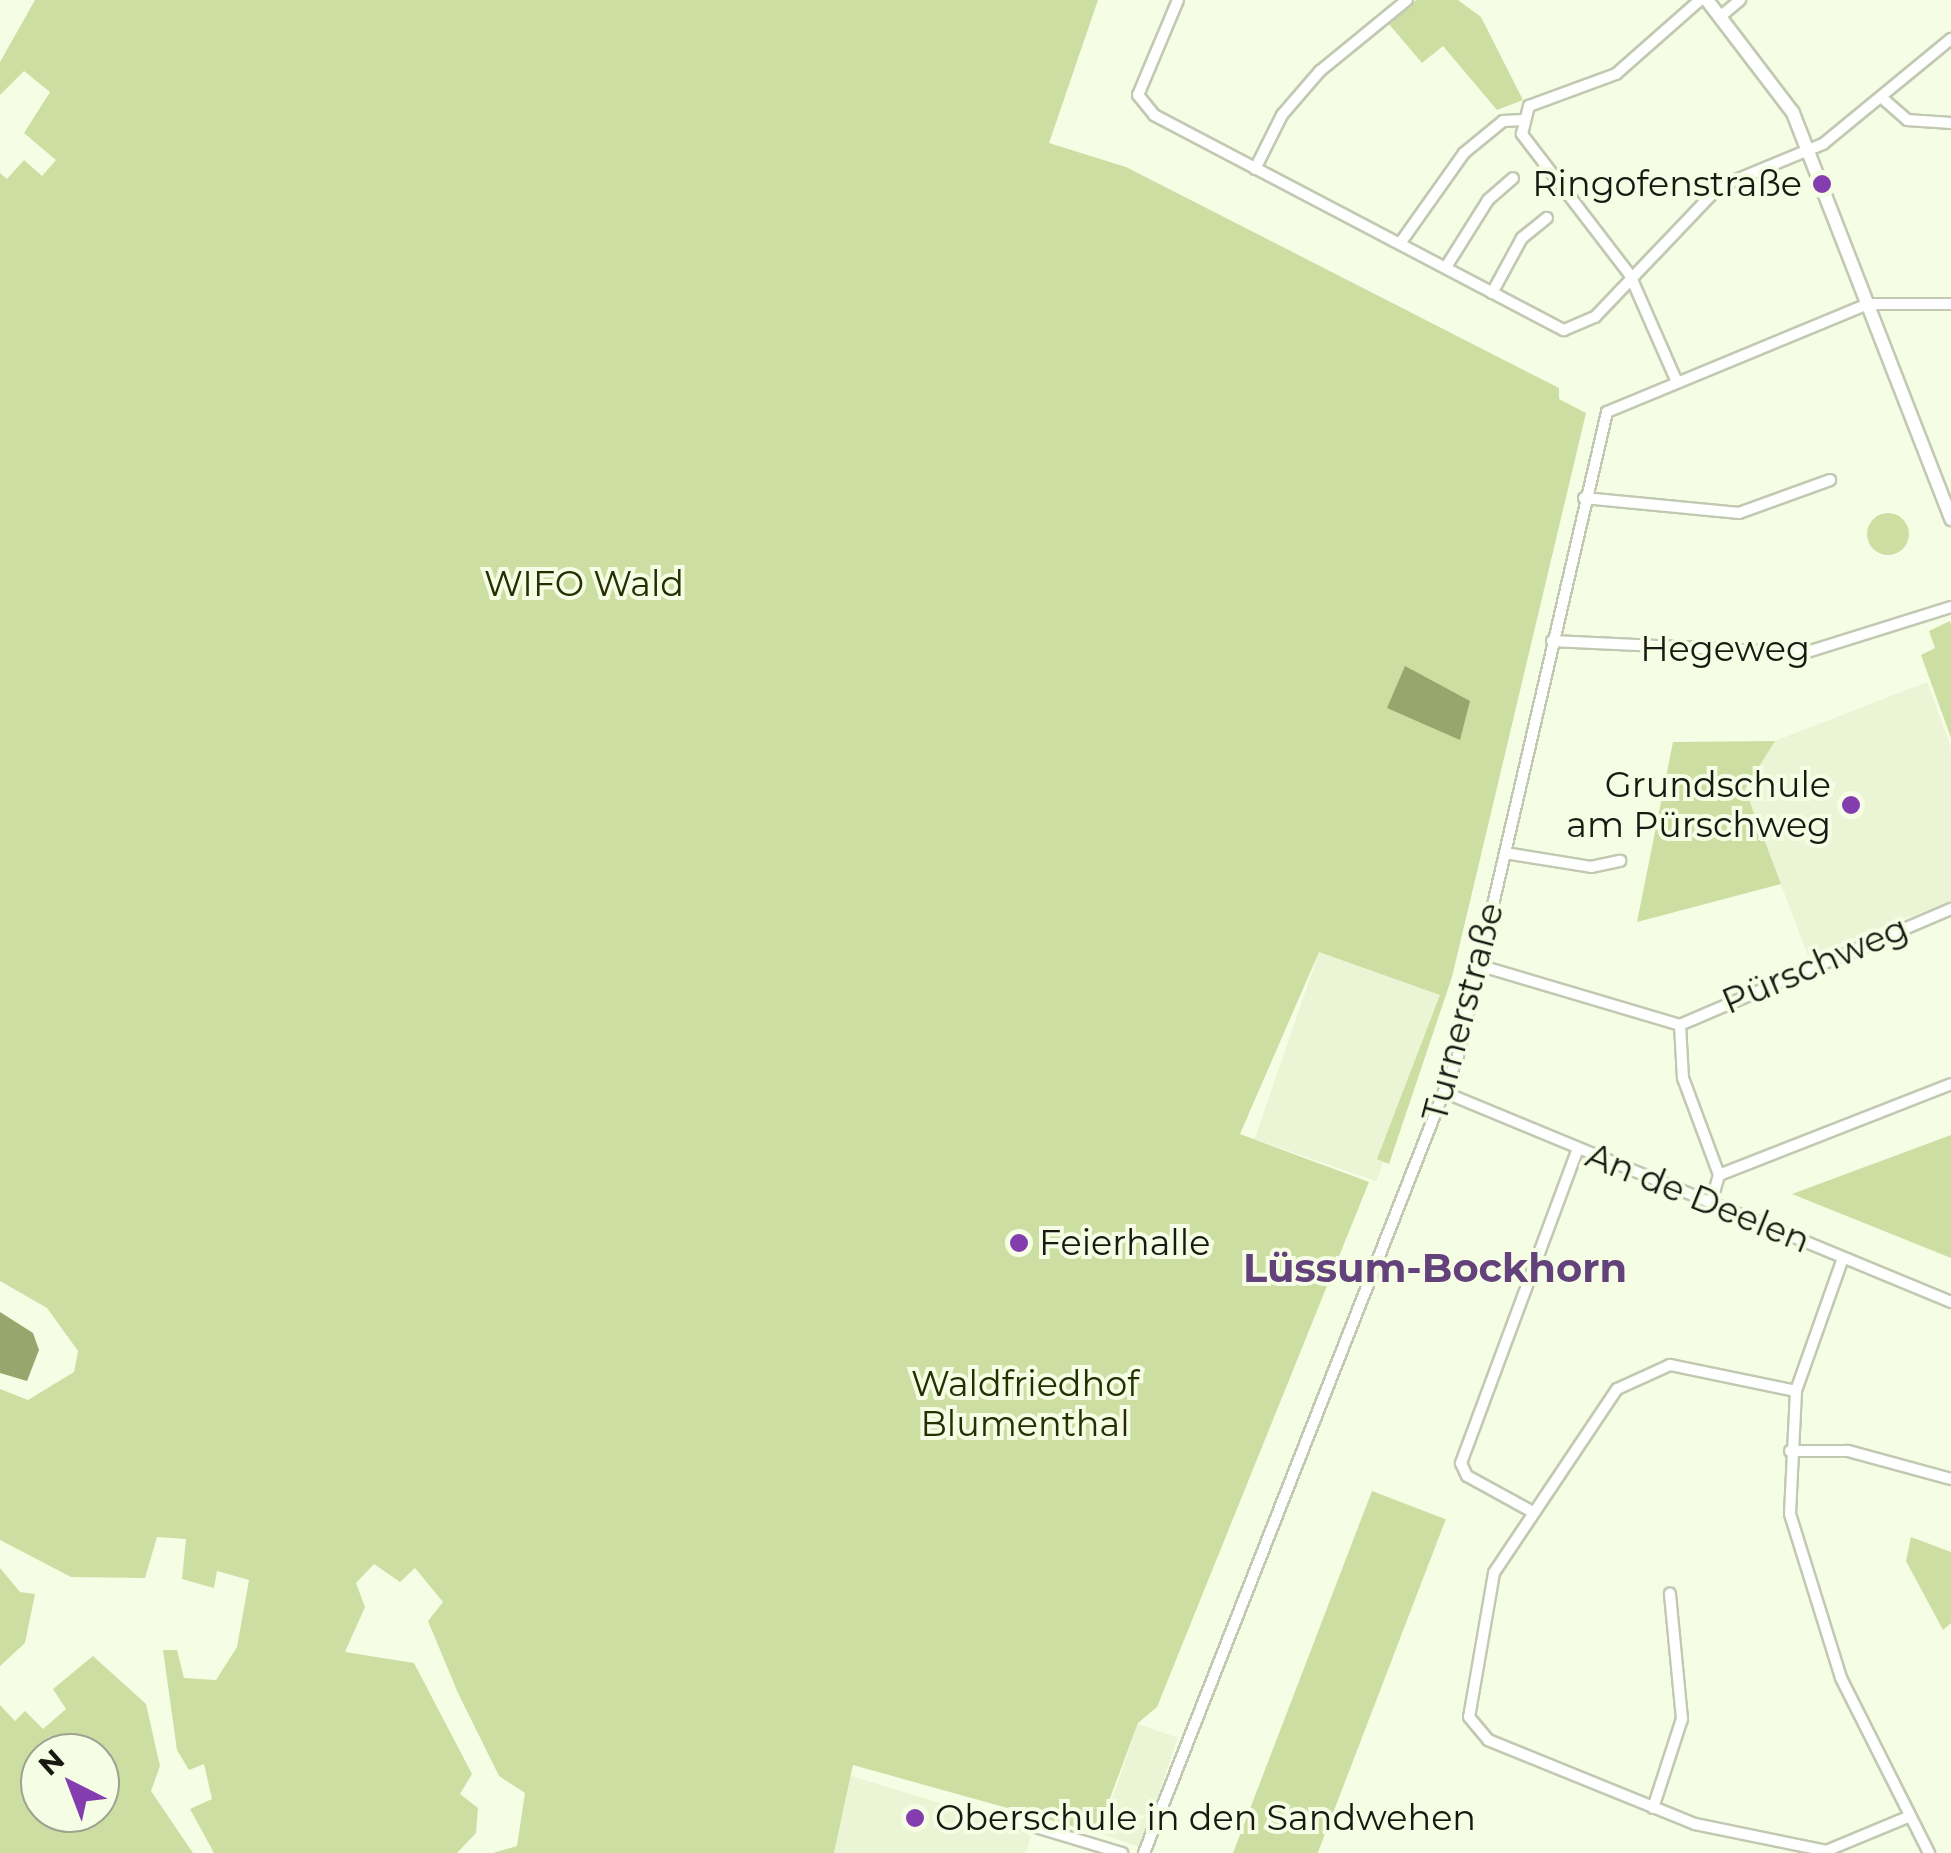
<!DOCTYPE html>
<meta charset="utf-8">
<style>
body{margin:0}
#map{position:relative;width:1951px;height:1853px;overflow:hidden;background:#f6fde5;font-family:Montserrat,sans-serif}
div>[style]{position:absolute}
[style*='--x']{left:calc(var(--x)*1px);top:calc(var(--y)*1px);width:calc(var(--w)*1px);rotate:calc(var(--a)*1deg)}
.built>*{inset:0;background:#ebf5d5;transform-origin:0 0}
.green>*{inset:0;background:#cddea3;transform-origin:0 0}
.round{border-radius:50%}
.water>*{inset:0;background:#96a66c}
.roads{filter:drop-shadow(2px 0 #c2c9b2) drop-shadow(-2px 0 #c2c9b2) drop-shadow(0 2px #c2c9b2) drop-shadow(0 -2px #c2c9b2)}
.minor>*{height:10px;margin:-5px;padding:0 5px;transform-origin:5px;border-radius:5px;background:#fff}
.major>*{height:12px;margin:-6px;padding:0 6px;transform-origin:6px;border-radius:6px;background:#fff}
.dots>*{width:28px;height:28px;translate:-50% -50%;box-sizing:border-box;border:5px solid #f6fde5;border-radius:50%}
span{translate:-50% -50%;white-space:nowrap;text-align:center;line-height:1.15;-webkit-text-stroke:8px #f6fde5;paint-order:stroke}
.poi-label{font-size:35px;color:#181a12}
.right{translate:-100% -50%;text-align:right}
.left{translate:0 -50%;text-align:left}
.park-label{font-size:35px;color:#252f02}
.street-label{font-size:35px;color:#181a12}
.quarter-label{font-size:40px;color:#63417b;font-weight:700}
.north{position:absolute;left:20px;top:1733px;width:100px;height:100px;box-sizing:border-box;background:#f6fde5;border:2px solid #9da291;border-radius:50%;rotate:318deg;font-size:28px;font-weight:700;line-height:40px;text-align:center;color:#181a12}
.north::after{content:'';display:block;margin:auto;width:35px;height:45px;background:#843daf;clip-path:polygon(50% 0,100% 100%,50% 72%,0 100%)}
</style>
<div id="map">
<div class="built">
<i style="clip-path:polygon(1927px 682px,1951px 747px,1951px 901px,1808px 956px,1745px 789px,1775px 741px)"></i>
<i style="left:1319px;top:952px;width:129px;height:198px;rotate:19deg"></i>
<i style="left:1138px;top:1724px;width:42px;height:116px;rotate:19deg"></i>
<i style="clip-path:polygon(851px 1776px,1003px 1822px,1031px 1836px,1026px 1853px,834px 1853px)"></i>
</div>
<div class="green">
<i style="clip-path:polygon(35px 0,1098px 0,1049px 143px,1126px 167px,1559px 388px,1559px 399px,1586px 413px,1452px 977px,1389px 1164px,1377px 1159px,1440px 995px,1319px 952px,1240px 1134px,1369px 1182px,1157px 1707px,1138px 1723px,1097px 1833px,853px 1765px,834px 1853px,493px 1853px,517px 1846px,525px 1793px,499px 1776px,458px 1693px,428px 1621px,443px 1602px,415px 1568px,400px 1582px,374px 1564px,356px 1583px,365px 1607px,345px 1652px,414px 1663px,472px 1774px,460px 1794px,478px 1808px,476px 1833px,457px 1853px,214px 1853px,190px 1809px,212px 1799px,204px 1764px,189px 1770px,177px 1750px,163px 1650px,177px 1650px,184px 1678px,216px 1680px,237px 1647px,249px 1580px,217px 1571px,214px 1588px,182px 1579px,186px 1539px,157px 1537px,145px 1578px,71px 1577px,0 1540px,0 1389px,28px 1400px,74px 1372px,78px 1351px,47px 1308px,0 1281px,0 173px,7px 179px,24px 160px,42px 176px,56px 160px,24px 133px,50px 92px,24px 71px,0 95px,0 62px)"></i>
<i style="clip-path:polygon(1416px 0,1458px 0,1481px 17px,1523px 100px,1497px 110px,1443px 46px,1422px 63px,1388px 23px)"></i>
<i class="round" style="left:1867px;top:513px;width:42px;height:42px"></i>
<i style="clip-path:polygon(1950px 621px,1951px 625px,1951px 738px,1921px 655px,1935px 648px,1929px 631px)"></i>
<i style="clip-path:polygon(1775px 741px,1745px 789px,1781px 884px,1637px 922px,1673px 742px)"></i>
<i style="clip-path:polygon(1951px 1135px,1951px 1258px,1792px 1194px)"></i>
<i style="left:1372px;top:1491px;width:79px;height:388px;rotate:21deg"></i>
<i style="clip-path:polygon(1911px 1537px,1951px 1552px,1951px 1623px,1943px 1630px,1906px 1561px)"></i>
<i style="clip-path:polygon(0 1568px,20px 1592px,35px 1594px,25px 1643px,0 1666px)"></i>
<i style="clip-path:polygon(evenodd,93px 1656px,146px 1704px,160px 1766px,151px 1791px,193px 1853px,0 1853px,0 1705px,15px 1721px,25px 1711px,43px 1729px,66px 1709px,53px 1689px,93px 1656px,100px 1753px,100px 1813px,40px 1813px,40px 1753px,100px 1753px)"></i>
</div>
<div class="water">
<i style="clip-path:polygon(1405px 666px,1470px 701px,1460px 740px,1387px 708px)"></i>
<i style="clip-path:polygon(0 1312px,33px 1333px,39px 1350px,27px 1381px,0 1373px)"></i>
</div>
<div class="roads">
<div class="minor">
<i style="--x:1178;--y:0;--w:103;--a:112.8"></i>
<i style="--x:1138;--y:95;--w:26;--a:51"></i>
<i style="--x:1154;--y:115;--w:463;--a:27.7"></i>
<i style="--x:1564;--y:330;--w:34;--a:-23"></i>
<i style="--x:1595;--y:317;--w:180;--a:-46.4"></i>
<i style="--x:1719;--y:187;--w:113;--a:-22.5"></i>
<i style="--x:1823;--y:144;--w:166;--a:-39.4"></i>
<i style="--x:1721;--y:16;--w:25;--a:-40"></i>
<i style="--x:1881;--y:97;--w:35;--a:41"></i>
<i style="--x:1907;--y:120;--w:44;--a:3.9"></i>
<i style="--x:1255;--y:169;--w:60;--a:-63.4"></i>
<i style="--x:1282;--y:115;--w:58;--a:-49.2"></i>
<i style="--x:1320;--y:71;--w:112;--a:-39.2"></i>
<i style="--x:1401;--y:242;--w:109;--a:-54.7"></i>
<i style="--x:1464;--y:153;--w:50;--a:-39.4"></i>
<i style="--x:1503;--y:121;--w:21;--a:-3"></i>
<i style="--x:1446;--y:267;--w:79;--a:-57.9"></i>
<i style="--x:1488;--y:200;--w:33;--a:-41"></i>
<i style="--x:1492;--y:293;--w:63;--a:-61.4"></i>
<i style="--x:1522;--y:238;--w:32;--a:-39"></i>
<i style="--x:1676;--y:380;--w:115;--a:-113.7"></i>
<i style="--x:1630;--y:275;--w:178;--a:-127.5"></i>
<i style="--x:1522;--y:134;--w:29;--a:-76"></i>
<i style="--x:1529;--y:106;--w:93;--a:-20.2"></i>
<i style="--x:1616;--y:74;--w:112;--a:-41.4"></i>
<i style="--x:1584;--y:498;--w:156;--a:5.5"></i>
<i style="--x:1739;--y:513;--w:97;--a:-19.9"></i>
<i style="--x:1552;--y:641;--w:252;--a:2.7"></i>
<i style="--x:1804;--y:653;--w:154;--a:-17.4"></i>
<i style="--x:1505;--y:853;--w:87;--a:9.2"></i>
<i style="--x:1591;--y:867;--w:30;--a:-12"></i>
<i style="--x:1481;--y:966;--w:208;--a:16.5"></i>
<i style="--x:1680;--y:1025;--w:295;--a:-23.2"></i>
<i style="--x:1680;--y:1025;--w:53;--a:86.8"></i>
<i style="--x:1683;--y:1078;--w:103;--a:69.6"></i>
<i style="--x:1719;--y:1175;--w:29;--a:106"></i>
<i style="--x:1446;--y:1093;--w:547;--a:22.48"></i>
<i style="--x:1719;--y:1175;--w:249;--a:-21.4"></i>
<i style="--x:1843;--y:1258;--w:141;--a:109.5"></i>
<i style="--x:1796;--y:1391;--w:123;--a:92.8"></i>
<i style="--x:1790;--y:1514;--w:172;--a:72.7"></i>
<i style="--x:1841;--y:1678;--w:196;--a:63.3"></i>
<i style="--x:1796;--y:1391;--w:129;--a:-168.3"></i>
<i style="--x:1670;--y:1365;--w:58;--a:155.6"></i>
<i style="--x:1617;--y:1389;--w:221;--a:123.8"></i>
<i style="--x:1494;--y:1573;--w:146;--a:99.8"></i>
<i style="--x:1469;--y:1717;--w:30;--a:50"></i>
<i style="--x:1488;--y:1740;--w:223;--a:22.1"></i>
<i style="--x:1695;--y:1824;--w:134;--a:11.6"></i>
<i style="--x:1826;--y:1851;--w:91;--a:-22.6"></i>
<i style="--x:1790;--y:1451;--w:58;--a:0"></i>
<i style="--x:1848;--y:1451;--w:107;--a:15.2"></i>
<i style="--x:1531;--y:1511;--w:73;--a:-151.3"></i>
<i style="--x:1467;--y:1476;--w:14;--a:-115"></i>
<i style="--x:1461;--y:1463;--w:335;--a:-69.6"></i>
<i style="--x:1653;--y:1808;--w:94;--a:-72"></i>
<i style="--x:1682;--y:1719;--w:126;--a:-95.5"></i>
<i style="--x:1012;--y:1820;--w:115;--a:16.7"></i>
<i style="--x:1144;--y:1853;--w:857;--a:-68.5"></i>
<i style="--x:1458;--y:1056;--w:661;--a:-76.97"></i>
<i style="--x:1607;--y:412;--w:282;--a:-22.5"></i>
<i style="--x:1868;--y:304;--w:83;--a:0"></i>
</div>
<div class="major">
<i style="--x:1707;--y:0;--w:142;--a:52.7"></i>
<i style="--x:1793;--y:113;--w:436;--a:68.7"></i>
</div>
</div>
<div class="dots">
<i style="left:1822px;top:184px;background:#843daf"></i>
<i style="left:1851px;top:805px;background:#843daf"></i>
<i style="left:1019px;top:1243px;background:#843daf"></i>
<i style="left:915px;top:1818px;background:#843daf"></i>
</div>
<div class="poi-label">
<span class="right" style="left:1802px;top:184px">Ringofenstraße</span>
<span class="right" style="left:1831px;top:805px">Grundschule<br>am Pürschweg</span>
<span class="left" style="left:1039px;top:1243px">Feierhalle</span>
<span class="left" style="left:935px;top:1818px">Oberschule in den Sandwehen</span>
</div>
<div class="park-label">
<span style="left:584px;top:584px">WIFO Wald</span>
<span style="left:1025px;top:1404px">Waldfriedhof<br>Blumenthal</span>
</div>
<div class="street-label">
<span style="left:1725px;top:649px">Hegeweg</span>
<span style="left:1815px;top:965px;rotate:-23deg">Pürschweg</span>
<span style="left:1463px;top:1012px;rotate:-75deg">Turnerstraße</span>
<span style="left:1698px;top:1198px;rotate:22deg">An de Deelen</span>
</div>
<div class="quarter-label">
<span style="left:1435px;top:1268px">Lüssum-Bockhorn</span>
</div>
<div class="north">N</div>
</div>
